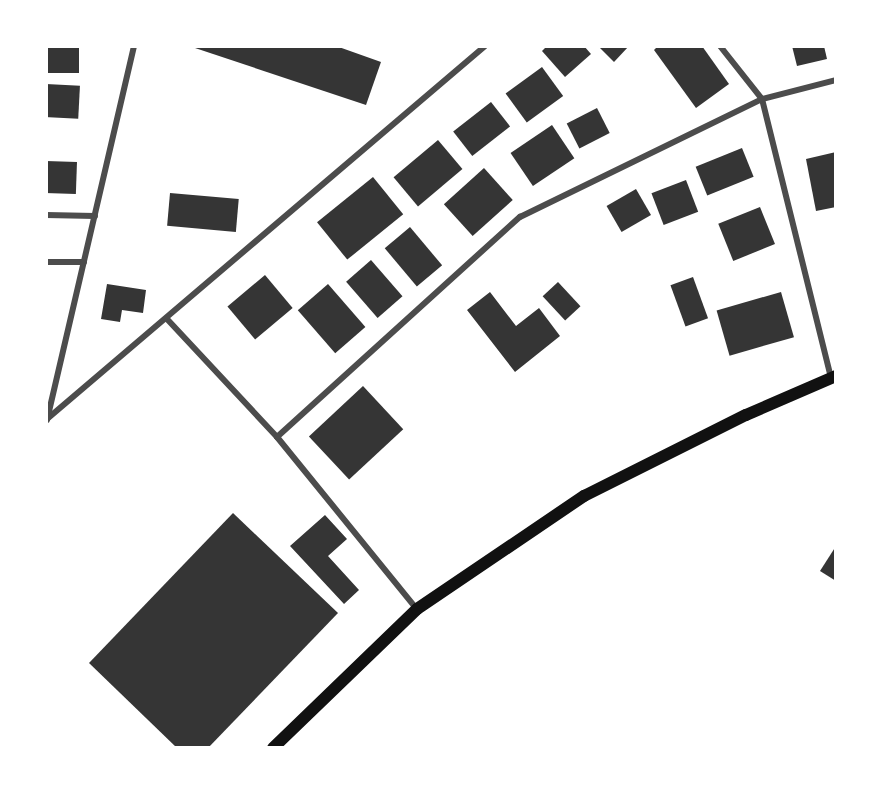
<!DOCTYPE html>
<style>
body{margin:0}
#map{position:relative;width:882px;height:794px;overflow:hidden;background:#fff;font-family:"Fira Sans Condensed",sans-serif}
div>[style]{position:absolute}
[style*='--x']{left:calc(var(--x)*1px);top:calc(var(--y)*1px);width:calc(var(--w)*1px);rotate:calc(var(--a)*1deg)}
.building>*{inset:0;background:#353535;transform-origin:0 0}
.minor>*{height:6px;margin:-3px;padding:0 3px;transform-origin:3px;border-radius:3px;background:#4c4c4c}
.secondary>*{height:12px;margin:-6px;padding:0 6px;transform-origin:6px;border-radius:6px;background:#111}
span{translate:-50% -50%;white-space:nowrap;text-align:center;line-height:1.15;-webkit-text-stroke:4.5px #fff;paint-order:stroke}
.frame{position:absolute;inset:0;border:48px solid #fff;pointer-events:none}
</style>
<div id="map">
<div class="building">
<i style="left:46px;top:46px;width:33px;height:27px"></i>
<i style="clip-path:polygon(336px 46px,381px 62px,366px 105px,192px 47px)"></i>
<i style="clip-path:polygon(547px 46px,584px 46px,591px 54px,565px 77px,542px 51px)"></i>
<i style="clip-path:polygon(598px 46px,629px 46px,614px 62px)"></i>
<i style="clip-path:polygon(658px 46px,702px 46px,729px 84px,696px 108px,654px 50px)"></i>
<i style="clip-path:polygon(792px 46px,824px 46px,827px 59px,797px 66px)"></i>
<i style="left:542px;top:67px;width:36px;height:45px;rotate:54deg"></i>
<i style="left:46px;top:84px;width:34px;height:33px;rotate:3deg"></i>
<i style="left:491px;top:102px;width:31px;height:48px;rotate:52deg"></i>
<i style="left:597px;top:108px;width:28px;height:34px;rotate:63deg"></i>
<i style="left:552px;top:125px;width:40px;height:50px;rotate:56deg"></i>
<i style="left:438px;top:140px;width:38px;height:58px;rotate:50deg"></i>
<i style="left:742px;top:148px;width:31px;height:50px;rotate:68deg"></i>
<i style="clip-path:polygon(836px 152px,836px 207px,816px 211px,806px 159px)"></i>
<i style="left:46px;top:161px;width:31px;height:32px;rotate:2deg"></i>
<i style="left:484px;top:168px;width:43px;height:54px;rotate:48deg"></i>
<i style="left:373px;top:177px;width:48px;height:72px;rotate:51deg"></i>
<i style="left:686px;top:180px;width:34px;height:37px;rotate:69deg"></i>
<i style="left:636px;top:189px;width:30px;height:34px;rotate:60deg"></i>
<i style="left:170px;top:193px;width:69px;height:33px;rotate:5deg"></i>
<i style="left:760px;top:207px;width:40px;height:45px;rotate:68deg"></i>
<i style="left:410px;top:227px;width:50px;height:33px;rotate:50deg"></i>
<i style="left:371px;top:260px;width:48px;height:33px;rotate:49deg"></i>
<i style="left:265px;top:275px;width:43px;height:49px;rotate:50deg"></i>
<i style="left:693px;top:277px;width:44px;height:24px;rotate:70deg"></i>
<i style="left:558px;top:282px;width:33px;height:21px;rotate:47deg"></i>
<i style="clip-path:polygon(107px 284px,146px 290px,143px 313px,122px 310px,120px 322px,101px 319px)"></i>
<i style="left:328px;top:284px;width:57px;height:40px;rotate:49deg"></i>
<i style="clip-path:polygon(490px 292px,516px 326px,539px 308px,560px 336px,515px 372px,467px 310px)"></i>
<i style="left:781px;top:292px;width:47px;height:67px;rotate:74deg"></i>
<i style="left:363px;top:386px;width:59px;height:74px;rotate:47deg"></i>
<i style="clip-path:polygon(233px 513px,338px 613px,208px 748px,177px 748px,89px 663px)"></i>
<i style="clip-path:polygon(325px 515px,347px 539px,328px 556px,359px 590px,344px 604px,290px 546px)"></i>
<i style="clip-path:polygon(836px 546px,836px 581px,820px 571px)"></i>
</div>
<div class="minor">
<i style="--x:720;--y:46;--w:68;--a:51.6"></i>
<i style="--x:762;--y:99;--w:286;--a:76.1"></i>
<i style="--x:46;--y:215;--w:49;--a:1.2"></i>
<i style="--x:46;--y:262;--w:38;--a:0"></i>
<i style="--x:167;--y:319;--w:161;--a:47"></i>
<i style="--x:277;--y:437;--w:222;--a:50.9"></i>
<i style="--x:47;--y:419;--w:575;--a:-40.42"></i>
<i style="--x:47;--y:420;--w:384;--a:-76.9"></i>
<i style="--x:277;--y:437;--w:328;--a:-42.2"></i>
<i style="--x:520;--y:217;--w:269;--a:-26"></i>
<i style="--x:762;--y:99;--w:76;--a:-14.4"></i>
</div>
<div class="secondary">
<i style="--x:273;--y:748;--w:200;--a:-44"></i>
<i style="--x:417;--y:609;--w:202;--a:-34.1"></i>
<i style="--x:584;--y:496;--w:181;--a:-26.6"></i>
<i style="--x:746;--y:415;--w:98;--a:-23.4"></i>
</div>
<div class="frame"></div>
</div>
